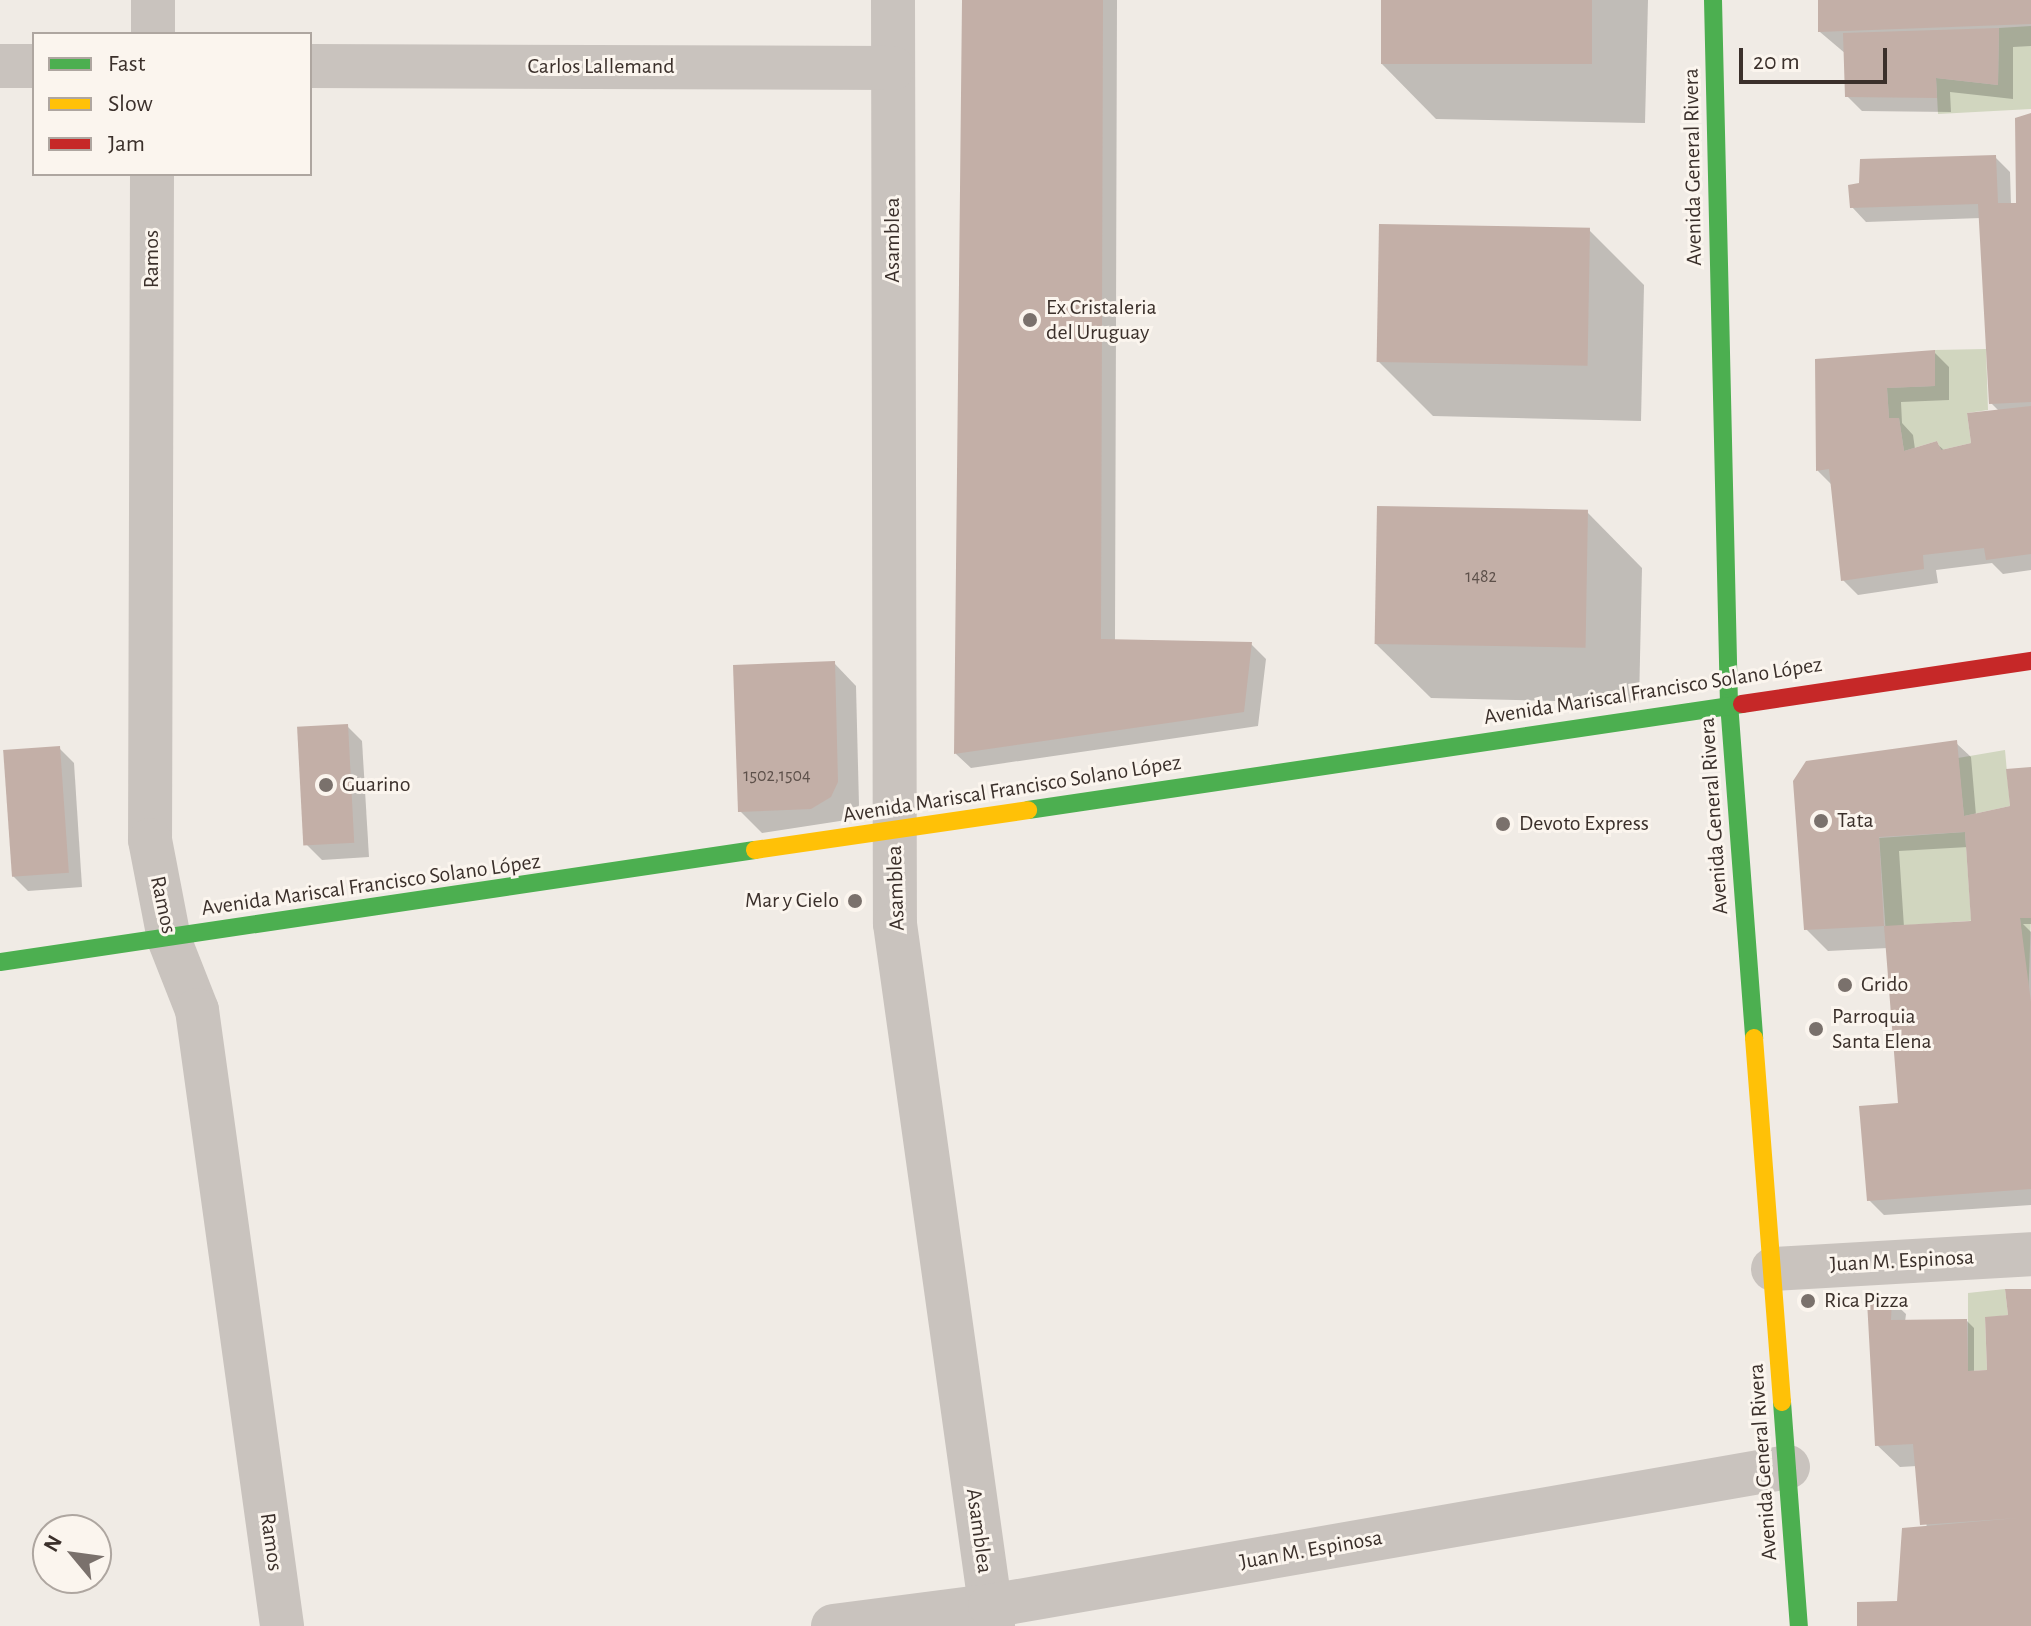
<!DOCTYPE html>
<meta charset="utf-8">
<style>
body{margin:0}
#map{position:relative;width:2031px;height:1626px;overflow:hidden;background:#f0ebe5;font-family:"Alegreya Sans",sans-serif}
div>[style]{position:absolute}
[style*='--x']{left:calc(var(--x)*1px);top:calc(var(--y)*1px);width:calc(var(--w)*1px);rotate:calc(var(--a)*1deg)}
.green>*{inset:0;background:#d1d6bf;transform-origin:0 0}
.shadow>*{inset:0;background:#0003}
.building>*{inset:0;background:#c3afa7;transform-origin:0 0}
.street>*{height:44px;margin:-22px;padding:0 22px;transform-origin:22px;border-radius:22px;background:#c9c3be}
.fast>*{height:18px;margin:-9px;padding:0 9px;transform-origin:9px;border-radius:9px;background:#4caf50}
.slow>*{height:18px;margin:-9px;padding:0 9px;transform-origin:9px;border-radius:9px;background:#ffc107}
.jam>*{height:18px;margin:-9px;padding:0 9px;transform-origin:9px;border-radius:9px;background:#c62828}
.dots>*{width:22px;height:22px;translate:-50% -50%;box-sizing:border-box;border:4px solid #fbf5ee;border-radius:50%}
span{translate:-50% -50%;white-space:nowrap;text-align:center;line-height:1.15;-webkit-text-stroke:6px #fbf5ee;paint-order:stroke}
.number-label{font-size:18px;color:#5d504a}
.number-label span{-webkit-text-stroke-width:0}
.street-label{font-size:22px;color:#3b302b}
.poi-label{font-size:22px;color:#3b302b}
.left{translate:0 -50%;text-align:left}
.right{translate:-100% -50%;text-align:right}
.legend{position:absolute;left:32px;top:32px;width:280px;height:144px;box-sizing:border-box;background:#fbf5ee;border:2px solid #aea6a0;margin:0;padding:10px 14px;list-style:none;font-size:24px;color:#3b302b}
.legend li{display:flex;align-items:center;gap:16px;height:40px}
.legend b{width:40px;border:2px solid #aea6a0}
.north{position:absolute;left:32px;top:1514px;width:80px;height:80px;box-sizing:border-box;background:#fbf5ee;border:2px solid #aea6a0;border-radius:50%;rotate:299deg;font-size:22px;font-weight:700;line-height:32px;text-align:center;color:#3b302b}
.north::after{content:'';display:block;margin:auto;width:28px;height:36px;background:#7a716c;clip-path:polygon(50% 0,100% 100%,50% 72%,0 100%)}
.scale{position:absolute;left:1739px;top:48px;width:148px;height:36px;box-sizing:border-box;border:4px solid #3b302b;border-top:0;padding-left:10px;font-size:24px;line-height:28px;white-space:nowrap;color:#3b302b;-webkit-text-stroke:6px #fbf5ee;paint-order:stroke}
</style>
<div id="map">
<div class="green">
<i style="clip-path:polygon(2031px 26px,2031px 109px,1938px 114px,1936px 78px,1998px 85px,1999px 28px)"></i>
<i style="clip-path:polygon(1986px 349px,1988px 410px,1967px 413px,1971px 443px,1941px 450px,1937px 441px,1904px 451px,1899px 418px,1889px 418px,1887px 388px,1935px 386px,1935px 350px)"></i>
<i style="clip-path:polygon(2005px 750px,2010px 806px,1964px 816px,1958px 758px)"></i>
<i style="left:1965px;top:832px;width:89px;height:86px;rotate:86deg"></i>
<i style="clip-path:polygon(2020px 918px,2031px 918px,2028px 1002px)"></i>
<i style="clip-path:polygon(2005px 1289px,2008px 1315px,1985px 1318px,1987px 1370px,1968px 1371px,1968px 1293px)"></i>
</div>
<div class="shadow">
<i style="clip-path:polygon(964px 0,1117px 0,1115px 642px,1251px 644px,1266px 659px,1258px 726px,971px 768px,956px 754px)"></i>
<i style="clip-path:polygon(1383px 0,1648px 0,1645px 123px,1436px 119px,1381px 63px)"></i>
<i style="clip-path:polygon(1820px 0,2031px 0,2031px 46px,2013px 47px,2013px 99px,1950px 92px,1951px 112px,1862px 111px,1847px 96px,1846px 54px,1820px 32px)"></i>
<i style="clip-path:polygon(2031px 117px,2031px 570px,2003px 574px,1992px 563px,1936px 570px,1938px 583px,1858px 595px,1843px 580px,1833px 486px,1818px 471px,1817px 360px,1934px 352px,1949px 367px,1949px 400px,1901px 402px,1902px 423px,1913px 435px,1915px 449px,1936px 443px,1945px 451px,1973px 445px,1999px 411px,1991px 403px,1981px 218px,1866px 222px,1852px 207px,1995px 157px,2010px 172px,2011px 205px,2018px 205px)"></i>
<i style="clip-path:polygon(1589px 230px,1644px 285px,1641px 421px,1433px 416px,1378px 361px)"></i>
<i style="clip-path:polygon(1587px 512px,1642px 568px,1639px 703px,1431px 698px,1375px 643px)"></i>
<i style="clip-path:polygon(834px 663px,856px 686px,859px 805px,853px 819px,762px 833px,740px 811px)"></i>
<i style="clip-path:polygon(347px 726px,362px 741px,369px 857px,322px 860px,307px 845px)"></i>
<i style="clip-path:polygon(evenodd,1956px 743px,1971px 757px,1976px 815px,2012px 808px,2031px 769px,2031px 924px,2023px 924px,2031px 932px,2031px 1205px,1884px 1215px,1869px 1200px,1903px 1105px,1888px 948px,1828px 951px,1806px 929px,1795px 781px,1956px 743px,1968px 847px,1976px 923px,1904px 927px,1899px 851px,1968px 847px)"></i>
<i style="clip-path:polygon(59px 748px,74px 763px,82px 887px,28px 891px,13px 876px)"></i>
<i style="clip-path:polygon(2031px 1291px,2031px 1626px,1859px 1626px,1899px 1601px,1927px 1528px,1917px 1466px,1900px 1467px,1877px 1445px,1891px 1300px,1906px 1314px,1905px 1322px,1967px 1321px,1974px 1328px,1974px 1372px,1989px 1371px,2010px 1317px)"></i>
</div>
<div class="building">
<i style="clip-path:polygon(962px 0,1103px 0,1101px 639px,1252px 642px,1244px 712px,954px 754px)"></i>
<i style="left:1381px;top:0;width:211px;height:64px"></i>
<i style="clip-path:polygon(1818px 0,2031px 0,2031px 24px,1818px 32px)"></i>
<i style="clip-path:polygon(1999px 28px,1998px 85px,1936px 78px,1937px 98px,1845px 97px,1843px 33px)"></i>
<i style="clip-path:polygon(2031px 113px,2031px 402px,1989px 404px,1978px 204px,1850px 208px,1848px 185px,1859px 183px,1860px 159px,1996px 155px,1998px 203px,2016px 203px,2015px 118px)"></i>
<i style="left:1379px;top:224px;width:211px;height:138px;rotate:1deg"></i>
<i style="clip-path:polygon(1935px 350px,1935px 386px,1887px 388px,1889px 418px,1899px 418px,1904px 451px,1937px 441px,1941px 450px,1971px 443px,1967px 413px,2031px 406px,2031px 554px,1986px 560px,1984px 548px,1923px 555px,1924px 569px,1841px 581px,1829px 469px,1816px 471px,1815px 359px)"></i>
<i style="left:1377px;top:506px;width:211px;height:138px;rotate:1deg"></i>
<i style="clip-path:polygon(835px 661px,838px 782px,831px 797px,811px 809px,738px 812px,733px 665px)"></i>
<i style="left:348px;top:724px;width:119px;height:51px;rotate:87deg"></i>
<i style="clip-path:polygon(evenodd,1957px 740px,1964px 816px,2010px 806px,2006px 769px,2031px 767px,2031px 918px,2020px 918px,2031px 1002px,2031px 1189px,1867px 1201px,1859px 1106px,1898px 1103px,1884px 926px,1804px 930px,1793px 781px,1806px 761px,1957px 740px,1965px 832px,1971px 921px,1884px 926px,1879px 837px,1965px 832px)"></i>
<i style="left:60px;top:746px;width:127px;height:57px;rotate:86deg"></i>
<i style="clip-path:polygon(2005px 1289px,2031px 1289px,2031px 1626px,1857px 1626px,1857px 1602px,1897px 1601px,1902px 1528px,2018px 1518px,1920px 1525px,1913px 1444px,1875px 1446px,1867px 1301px,1892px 1298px,1891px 1320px,1967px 1319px,1968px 1371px,1987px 1370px,1985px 1317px,2008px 1315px)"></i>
</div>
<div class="street">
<i style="--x:893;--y:0;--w:924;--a:89.88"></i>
<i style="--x:895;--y:924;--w:709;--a:82.05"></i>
<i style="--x:153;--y:34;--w:34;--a:-90"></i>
<i style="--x:0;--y:66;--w:34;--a:0"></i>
<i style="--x:310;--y:66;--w:583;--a:0.2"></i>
<i style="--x:152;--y:174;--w:666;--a:90.17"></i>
<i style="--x:150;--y:840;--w:101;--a:79.1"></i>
<i style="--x:169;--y:939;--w:76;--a:68.5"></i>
<i style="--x:197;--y:1010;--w:622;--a:82.14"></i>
<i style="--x:1773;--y:1269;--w:258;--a:-3.3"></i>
<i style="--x:833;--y:1626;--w:158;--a:-7.3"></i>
<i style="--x:990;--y:1606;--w:810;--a:-9.88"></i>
</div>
<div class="fast">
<i style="--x:1713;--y:0;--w:703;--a:88.7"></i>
<i style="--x:1729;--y:703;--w:336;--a:85.7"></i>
<i style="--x:1028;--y:810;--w:722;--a:-8.44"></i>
<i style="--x:0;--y:962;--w:763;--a:-8.44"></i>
<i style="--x:1782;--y:1402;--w:225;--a:85.7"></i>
</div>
<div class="slow">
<i style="--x:755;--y:850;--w:276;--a:-8.3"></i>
<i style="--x:1754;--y:1038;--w:365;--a:85.6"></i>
</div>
<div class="jam">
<i style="--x:1742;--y:704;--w:292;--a:-8.5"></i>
</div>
<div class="dots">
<i style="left:1030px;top:320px;background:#7a716c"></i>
<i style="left:326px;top:785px;background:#7a716c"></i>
<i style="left:1821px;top:821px;background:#7a716c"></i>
<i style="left:1503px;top:824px;background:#7a716c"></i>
<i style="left:855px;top:901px;background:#7a716c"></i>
<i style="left:1845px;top:985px;background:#7a716c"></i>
<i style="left:1816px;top:1029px;background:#7a716c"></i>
<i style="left:1808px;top:1301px;background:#7a716c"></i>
</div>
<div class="number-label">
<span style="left:1481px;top:577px">1482</span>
<span style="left:777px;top:776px">1502,1504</span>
</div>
<div class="street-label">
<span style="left:601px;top:67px">Carlos Lallemand</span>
<span style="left:1693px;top:167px;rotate:-91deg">Avenida General Rivera</span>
<span style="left:893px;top:240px;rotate:-90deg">Asamblea</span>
<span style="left:152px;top:259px;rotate:-90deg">Ramos</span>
<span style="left:1653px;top:691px;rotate:-9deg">Avenida Mariscal Francisco Solano López</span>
<span style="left:1012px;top:789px;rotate:-9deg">Avenida Mariscal Francisco Solano López</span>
<span style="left:1714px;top:816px;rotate:-94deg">Avenida General Rivera</span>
<span style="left:371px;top:885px;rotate:-8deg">Avenida Mariscal Francisco Solano López</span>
<span style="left:896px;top:888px;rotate:-92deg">Asamblea</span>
<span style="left:163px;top:905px;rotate:78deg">Ramos</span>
<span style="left:1902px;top:1261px;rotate:-3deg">Juan M. Espinosa</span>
<span style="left:1763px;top:1462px;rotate:-94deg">Avenida General Rivera</span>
<span style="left:979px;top:1531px;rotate:82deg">Asamblea</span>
<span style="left:271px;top:1542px;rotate:82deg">Ramos</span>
<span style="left:1311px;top:1550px;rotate:-10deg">Juan M. Espinosa</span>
</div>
<div class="poi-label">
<span class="left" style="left:1046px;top:320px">Ex Cristaleria<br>del Uruguay</span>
<span class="left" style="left:342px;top:785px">Guarino</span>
<span class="left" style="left:1837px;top:821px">Tata</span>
<span class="left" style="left:1519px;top:824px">Devoto Express</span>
<span class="right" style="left:839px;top:901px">Mar y Cielo</span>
<span class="left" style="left:1861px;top:985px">Grido</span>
<span class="left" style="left:1832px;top:1029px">Parroquia<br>Santa Elena</span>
<span class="left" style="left:1824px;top:1301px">Rica Pizza</span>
</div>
<ul class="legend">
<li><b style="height:10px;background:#4caf50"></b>Fast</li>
<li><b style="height:10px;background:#ffc107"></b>Slow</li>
<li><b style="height:10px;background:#c62828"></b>Jam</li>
</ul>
<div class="north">N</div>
<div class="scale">20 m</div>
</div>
